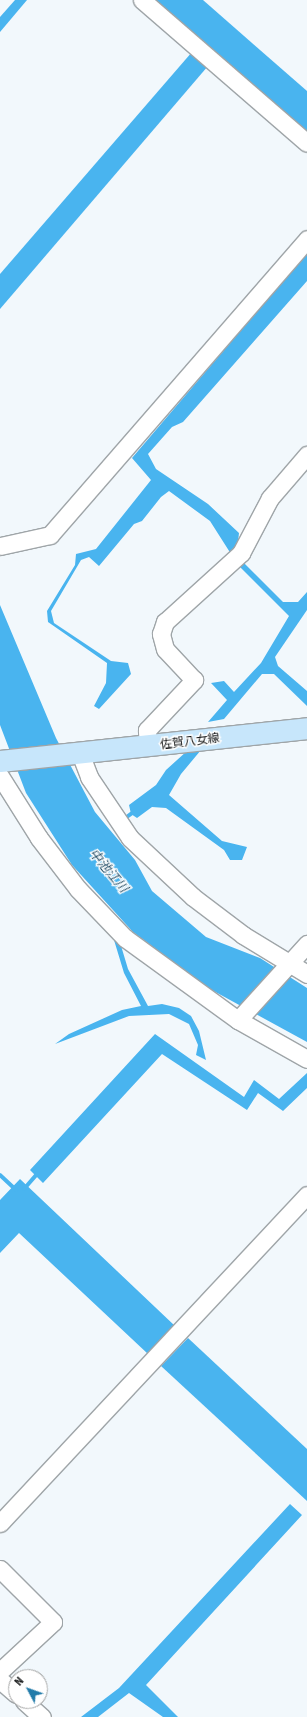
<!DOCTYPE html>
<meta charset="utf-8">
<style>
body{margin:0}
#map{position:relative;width:307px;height:1717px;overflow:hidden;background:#f2f8fc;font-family:"Source Sans 3","Noto Sans JP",sans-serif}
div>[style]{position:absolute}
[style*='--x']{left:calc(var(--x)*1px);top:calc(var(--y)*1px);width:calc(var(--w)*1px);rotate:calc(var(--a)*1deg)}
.water>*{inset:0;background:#49b4ef}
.stream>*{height:4px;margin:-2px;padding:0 2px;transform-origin:2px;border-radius:2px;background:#49b4ef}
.roads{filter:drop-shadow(1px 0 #9fa5a8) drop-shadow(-1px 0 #9fa5a8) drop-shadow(0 1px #9fa5a8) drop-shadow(0 -1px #9fa5a8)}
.minor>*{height:17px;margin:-8.5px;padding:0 8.5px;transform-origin:8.5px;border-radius:8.5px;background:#fff}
.major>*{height:21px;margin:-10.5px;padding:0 10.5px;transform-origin:10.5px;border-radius:10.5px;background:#c7e6fb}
span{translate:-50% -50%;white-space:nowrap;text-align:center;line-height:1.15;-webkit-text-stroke:3px #fff;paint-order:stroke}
.street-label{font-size:12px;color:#121415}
.water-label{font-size:13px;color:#244f68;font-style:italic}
.north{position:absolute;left:8px;top:1669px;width:40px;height:40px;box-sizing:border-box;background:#fff;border:1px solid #a0a1a1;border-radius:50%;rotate:311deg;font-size:11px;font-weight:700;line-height:16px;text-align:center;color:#121415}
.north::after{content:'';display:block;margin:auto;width:14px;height:18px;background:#227ba9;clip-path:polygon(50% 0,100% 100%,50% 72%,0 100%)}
</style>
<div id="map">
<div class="water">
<i style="clip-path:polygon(15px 0,27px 0,0 32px,0 17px)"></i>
<i style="clip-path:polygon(154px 0,203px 0,307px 91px,307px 134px)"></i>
<i style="clip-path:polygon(192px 52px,208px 66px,0 309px,0 274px)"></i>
<i style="clip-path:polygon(307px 253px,307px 281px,183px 422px,172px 427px,148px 454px,156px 469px,208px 504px,239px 533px,237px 551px,243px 562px,283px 602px,298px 602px,307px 592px,307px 610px,275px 657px,278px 666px,307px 691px,307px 706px,274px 674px,262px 674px,224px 719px,208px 722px,227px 700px,211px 683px,224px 681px,234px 692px,261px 663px,289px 616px,238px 565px,210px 521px,169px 491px,161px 497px,142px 521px,134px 524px,99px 566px,89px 557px,81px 560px,51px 611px,54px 623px,111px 661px,128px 663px,131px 674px,99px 709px,94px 706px,106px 683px,107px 663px,48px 622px,47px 611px,75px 565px,76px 554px,96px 549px,151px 480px,132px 458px)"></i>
<i style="clip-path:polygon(0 605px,56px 738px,95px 812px,135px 860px,152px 891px,206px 937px,260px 958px,307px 988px,307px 1042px,210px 989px,133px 932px,72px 865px,26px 793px,0 725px)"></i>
<i style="clip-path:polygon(201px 750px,181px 774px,169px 795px,222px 841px,247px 847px,242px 860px,230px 860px,224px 850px,166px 808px,152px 807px,137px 818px,131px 814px,129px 805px,156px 785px,166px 770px,187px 751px)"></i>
<i style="clip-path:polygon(119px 939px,128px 969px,148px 1006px,162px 1004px,179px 1008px,191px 1016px,199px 1031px,206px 1060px,196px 1055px,198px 1045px,189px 1024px,169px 1014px,129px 1016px,55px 1044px,69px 1034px,122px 1010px,141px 1006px,124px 973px,114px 940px)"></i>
<i style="clip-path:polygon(155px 1034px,244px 1097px,254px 1080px,279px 1099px,307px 1073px,307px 1088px,283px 1111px,258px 1093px,247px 1110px,162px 1054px,43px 1183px,30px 1170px)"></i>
<i style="clip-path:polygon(20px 1179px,175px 1326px,148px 1354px,19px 1233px,0 1253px,0 1200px)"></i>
<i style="clip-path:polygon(188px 1338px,307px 1449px,307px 1501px,161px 1366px)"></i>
<i style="clip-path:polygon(290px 1504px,302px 1515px,146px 1685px,178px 1717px,163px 1717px,129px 1693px,98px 1717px,81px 1717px,119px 1688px)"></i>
</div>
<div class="stream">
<i style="--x:124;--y:819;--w:9;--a:-36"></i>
<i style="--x:0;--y:1175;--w:22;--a:43"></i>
<i style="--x:24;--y:1189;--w:21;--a:-49"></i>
</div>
<div class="roads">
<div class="minor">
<i style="--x:142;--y:0;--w:218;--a:40.9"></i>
<i style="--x:0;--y:546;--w:51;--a:-12.4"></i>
<i style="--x:50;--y:535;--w:392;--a:-49"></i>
<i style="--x:148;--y:746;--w:16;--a:-94"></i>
<i style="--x:147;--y:730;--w:69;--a:-46.8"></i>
<i style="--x:194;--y:680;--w:42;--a:-133.1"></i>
<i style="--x:165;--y:649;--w:16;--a:-105"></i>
<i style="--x:161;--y:634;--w:13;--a:-72"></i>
<i style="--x:165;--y:622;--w:103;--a:-42.2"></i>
<i style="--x:241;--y:553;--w:62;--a:-62.2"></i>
<i style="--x:270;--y:498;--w:57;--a:-49.3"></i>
<i style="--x:80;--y:753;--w:26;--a:69"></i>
<i style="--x:89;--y:777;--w:73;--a:56.1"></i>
<i style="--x:130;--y:838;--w:86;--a:43.1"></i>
<i style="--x:193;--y:897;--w:63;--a:37.2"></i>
<i style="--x:243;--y:935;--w:75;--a:31.4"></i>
<i style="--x:0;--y:776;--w:73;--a:57.8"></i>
<i style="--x:39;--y:838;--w:64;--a:52.6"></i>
<i style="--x:78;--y:889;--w:68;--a:46.2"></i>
<i style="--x:125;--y:938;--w:140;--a:36"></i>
<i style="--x:238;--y:1020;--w:79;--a:29.5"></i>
<i style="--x:238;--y:1020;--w:103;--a:-47.8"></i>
<i style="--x:0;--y:1523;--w:449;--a:-46.9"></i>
<i style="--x:0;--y:1569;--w:75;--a:45"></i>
<i style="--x:53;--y:1622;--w:72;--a:137.2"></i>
<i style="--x:0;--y:1680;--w:21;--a:41"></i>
<i style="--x:24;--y:1701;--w:24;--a:42"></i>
</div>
<div class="major">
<i style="--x:0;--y:761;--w:309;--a:-6.1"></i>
</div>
</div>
<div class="street-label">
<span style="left:190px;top:742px;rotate:-7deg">佐賀八女線</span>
</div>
<div class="water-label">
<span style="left:108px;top:871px;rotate:50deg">中池江川</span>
</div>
<div class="north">N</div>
</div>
